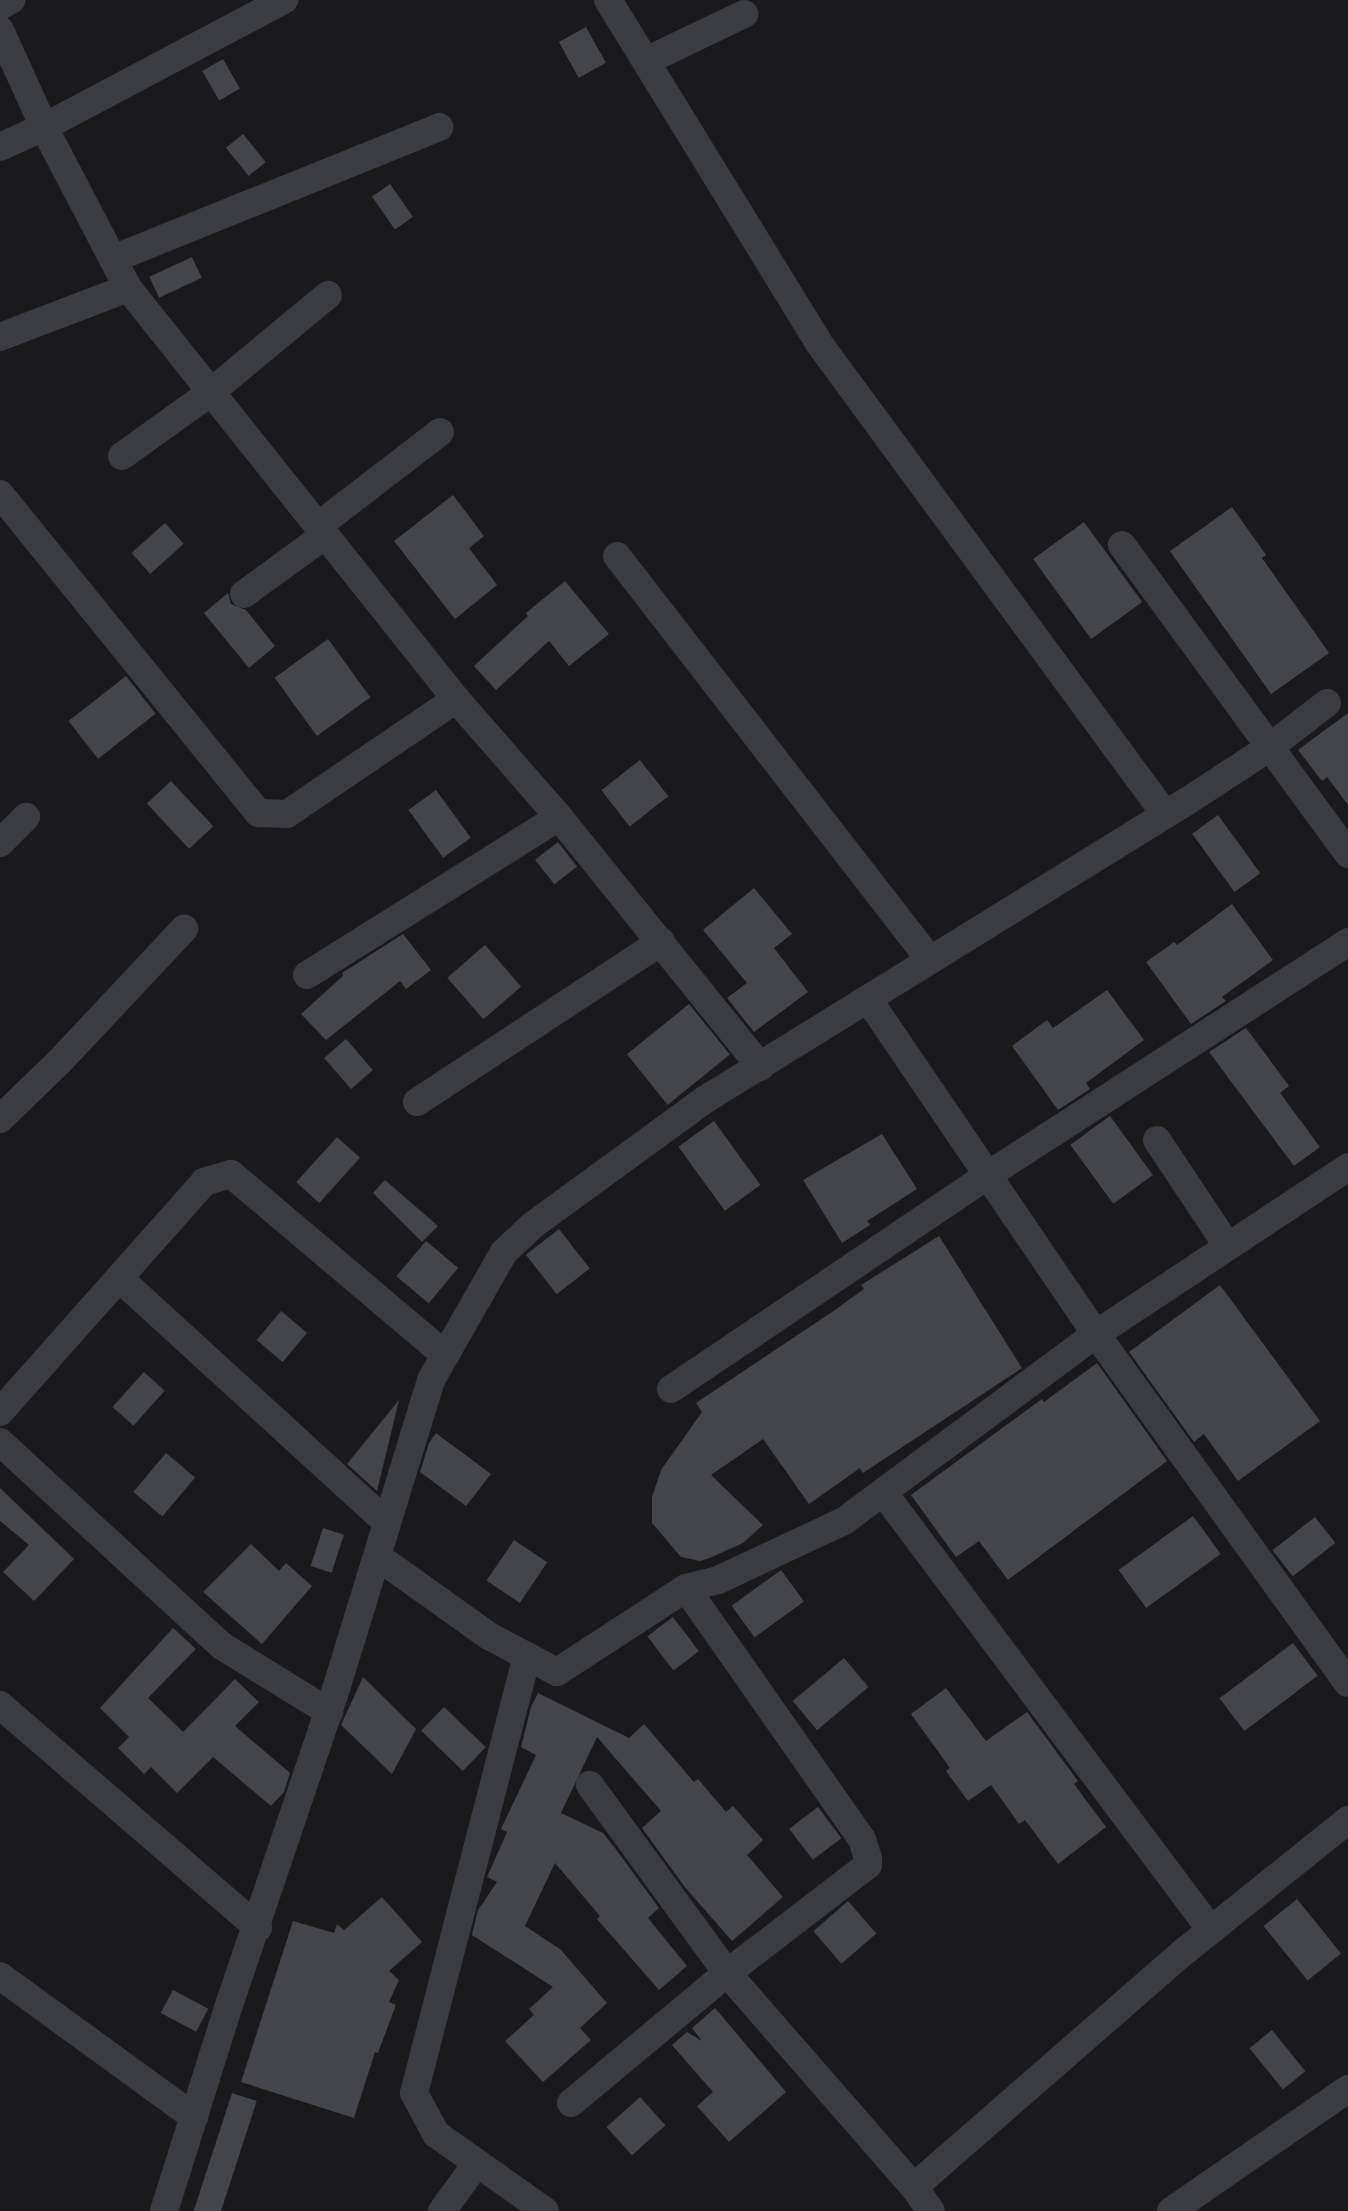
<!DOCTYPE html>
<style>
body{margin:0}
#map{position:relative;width:1348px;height:2211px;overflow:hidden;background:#1a1a1d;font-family:Signika,sans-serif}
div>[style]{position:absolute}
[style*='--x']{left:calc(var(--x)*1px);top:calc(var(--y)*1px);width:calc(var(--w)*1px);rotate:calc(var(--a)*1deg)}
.building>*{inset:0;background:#44454a;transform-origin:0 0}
.minor>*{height:28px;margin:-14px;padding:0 14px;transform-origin:14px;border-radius:14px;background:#3b3c42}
span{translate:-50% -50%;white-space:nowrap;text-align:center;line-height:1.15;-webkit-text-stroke:5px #151518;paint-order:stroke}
</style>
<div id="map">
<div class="building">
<i style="left:586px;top:27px;width:41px;height:31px;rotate:61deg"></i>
<i style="left:223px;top:59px;width:34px;height:24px;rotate:60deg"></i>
<i style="left:243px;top:134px;width:36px;height:22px;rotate:51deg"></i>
<i style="left:390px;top:184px;width:40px;height:22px;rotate:55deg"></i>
<i style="left:192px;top:257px;width:23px;height:47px;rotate:65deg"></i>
<i style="clip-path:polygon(453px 495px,484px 536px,469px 548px,497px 585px,455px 619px,394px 541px)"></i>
<i style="clip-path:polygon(1232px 507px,1266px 555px,1262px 558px,1329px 653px,1271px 694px,1170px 551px)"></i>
<i style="left:1084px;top:522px;width:99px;height:63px;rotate:54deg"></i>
<i style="left:165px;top:523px;width:28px;height:45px;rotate:48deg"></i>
<i style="clip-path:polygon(565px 581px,609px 634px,569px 666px,549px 641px,496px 690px,474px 666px,528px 616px,526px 613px)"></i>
<i style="clip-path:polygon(228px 593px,231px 604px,246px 610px,275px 646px,249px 668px,204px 613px)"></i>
<i style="left:328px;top:639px;width:72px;height:66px;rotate:54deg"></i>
<i style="left:126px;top:676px;width:48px;height:73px;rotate:52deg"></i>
<i style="clip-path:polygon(1348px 713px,1348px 805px,1327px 777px,1322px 781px,1298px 750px)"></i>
<i style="left:640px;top:760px;width:46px;height:49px;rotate:52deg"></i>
<i style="left:171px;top:781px;width:62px;height:33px;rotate:47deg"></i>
<i style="left:436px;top:790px;width:59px;height:34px;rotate:54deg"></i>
<i style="left:1218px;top:815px;width:72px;height:32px;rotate:54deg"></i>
<i style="left:558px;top:842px;width:31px;height:29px;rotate:52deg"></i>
<i style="clip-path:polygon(754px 888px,792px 934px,774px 948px,808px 992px,754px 1032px,727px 998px,747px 983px,703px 930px)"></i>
<i style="clip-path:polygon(1232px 904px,1273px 960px,1222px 997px,1226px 1001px,1191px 1024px,1146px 962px,1174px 942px,1177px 945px)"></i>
<i style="clip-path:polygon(403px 934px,431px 970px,406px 989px,400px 981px,326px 1040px,301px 1014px,343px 976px,342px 973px)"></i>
<i style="left:485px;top:945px;width:55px;height:50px;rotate:49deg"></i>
<i style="clip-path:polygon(1107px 990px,1144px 1040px,1086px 1083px,1090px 1089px,1058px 1110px,1012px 1046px,1047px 1020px,1053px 1028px)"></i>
<i style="left:689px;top:1004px;width:65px;height:80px;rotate:51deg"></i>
<i style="clip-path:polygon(1246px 1028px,1289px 1086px,1280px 1093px,1320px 1147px,1294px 1166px,1209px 1052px)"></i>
<i style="left:346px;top:1039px;width:41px;height:29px;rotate:49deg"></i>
<i style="left:1110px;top:1116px;width:73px;height:49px;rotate:54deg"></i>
<i style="left:714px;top:1121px;width:79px;height:44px;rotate:54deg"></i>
<i style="clip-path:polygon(882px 1134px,917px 1189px,867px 1221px,870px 1225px,842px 1243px,803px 1180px)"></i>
<i style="left:337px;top:1137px;width:31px;height:61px;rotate:42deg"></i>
<i style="clip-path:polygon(385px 1180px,438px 1226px,422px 1242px,373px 1193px)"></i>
<i style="left:559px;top:1229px;width:50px;height:42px;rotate:52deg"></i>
<i style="clip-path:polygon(939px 1236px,1022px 1368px,863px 1473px,860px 1468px,809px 1504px,763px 1439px,711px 1475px,763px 1525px,743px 1543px,712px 1557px,700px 1561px,681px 1557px,652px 1523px,652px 1497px,661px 1470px,702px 1412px,696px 1403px,832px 1312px,864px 1289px,861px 1285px)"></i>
<i style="left:426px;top:1241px;width:42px;height:46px;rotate:40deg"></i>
<i style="clip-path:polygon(1220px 1285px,1320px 1421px,1238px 1481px,1204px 1434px,1194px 1442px,1129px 1352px)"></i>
<i style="left:281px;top:1311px;width:34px;height:38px;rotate:40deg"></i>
<i style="clip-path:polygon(1097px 1363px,1167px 1461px,1008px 1580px,979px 1541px,956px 1557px,911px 1495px,1042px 1399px,1044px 1402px)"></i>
<i style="left:144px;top:1372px;width:28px;height:47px;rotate:42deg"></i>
<i style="clip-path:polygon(399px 1400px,377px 1491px,347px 1464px)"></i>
<i style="clip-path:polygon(436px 1433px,491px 1474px,466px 1506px,420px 1472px,429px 1443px)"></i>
<i style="left:166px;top:1453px;width:38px;height:51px;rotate:40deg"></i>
<i style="clip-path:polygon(0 1488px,74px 1559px,34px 1601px,3px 1572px,29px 1545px,0 1521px)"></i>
<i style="left:1193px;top:1516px;width:47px;height:92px;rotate:54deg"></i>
<i style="left:1315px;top:1517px;width:33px;height:54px;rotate:52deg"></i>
<i style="left:323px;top:1528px;width:22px;height:40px;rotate:18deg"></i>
<i style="left:514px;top:1540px;width:40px;height:49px;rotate:34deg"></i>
<i style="clip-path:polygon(251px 1544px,279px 1571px,286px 1563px,312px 1586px,262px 1644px,203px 1592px)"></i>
<i style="left:781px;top:1570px;width:39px;height:61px;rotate:54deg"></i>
<i style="left:673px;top:1617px;width:43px;height:32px;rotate:53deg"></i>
<i style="clip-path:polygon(173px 1628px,196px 1649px,148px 1698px,183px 1732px,235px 1679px,259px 1702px,235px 1726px,290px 1773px,284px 1792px,271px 1806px,213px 1757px,177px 1793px,151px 1767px,144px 1774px,118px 1748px,129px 1737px,100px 1708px)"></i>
<i style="left:1293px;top:1643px;width:41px;height:92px;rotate:53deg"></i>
<i style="left:844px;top:1658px;width:38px;height:67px;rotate:50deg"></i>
<i style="clip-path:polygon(363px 1677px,416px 1729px,392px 1774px,341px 1725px)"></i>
<i style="clip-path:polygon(946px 1688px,986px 1741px,1027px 1712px,1078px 1781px,1074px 1784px,1106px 1827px,1058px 1864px,1025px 1820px,1019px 1824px,991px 1785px,968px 1801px,946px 1771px,950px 1768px,911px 1714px)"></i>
<i style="clip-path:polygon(538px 1693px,629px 1738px,644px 1724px,694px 1782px,698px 1779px,726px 1812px,733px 1806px,763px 1840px,747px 1855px,783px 1897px,732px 1941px,684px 1886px,642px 1828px,661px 1811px,597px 1737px,561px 1813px,603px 1833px,615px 1848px,659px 1908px,648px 1918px,687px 1966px,659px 1990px,597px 1919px,600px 1916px,555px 1863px,525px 1926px,560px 1949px,607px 2003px,580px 2028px,591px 2040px,543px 2082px,505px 2041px,534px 2015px,529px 2009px,553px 1987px,472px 1935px,478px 1910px,497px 1882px,487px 1877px,507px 1832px,501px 1829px,536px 1755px,521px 1747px,531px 1707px)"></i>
<i style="left:444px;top:1707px;width:58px;height:33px;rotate:44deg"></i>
<i style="left:818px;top:1807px;width:39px;height:36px;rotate:53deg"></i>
<i style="clip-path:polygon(382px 1897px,422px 1942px,389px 1971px,399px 1980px,389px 2002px,396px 2005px,378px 2053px,375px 2052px,354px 2118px,241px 2082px,293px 1921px,334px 1933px,337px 1924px,344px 1930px)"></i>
<i style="left:1297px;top:1899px;width:70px;height:43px;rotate:51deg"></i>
<i style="left:848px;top:1901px;width:43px;height:46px;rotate:49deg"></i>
<i style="left:173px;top:1990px;width:40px;height:26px;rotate:28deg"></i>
<i style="clip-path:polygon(715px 2008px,786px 2092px,729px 2142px,697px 2106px,713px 2092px,672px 2045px,687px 2032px,702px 2041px,692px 2028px)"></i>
<i style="left:1272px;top:2030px;width:53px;height:29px;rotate:51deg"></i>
<i style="left:232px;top:2093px;width:26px;height:124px;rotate:18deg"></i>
<i style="left:640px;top:2097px;width:38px;height:45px;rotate:48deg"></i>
</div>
<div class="minor">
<i style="--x:608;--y:0;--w:401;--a:58.4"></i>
<i style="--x:818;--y:342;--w:586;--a:53.68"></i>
<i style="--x:0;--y:6;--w:13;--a:-29"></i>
<i style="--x:0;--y:30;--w:107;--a:65.6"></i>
<i style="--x:44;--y:127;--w:48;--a:155.6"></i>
<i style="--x:646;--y:61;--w:109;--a:-25.6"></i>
<i style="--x:113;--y:259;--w:352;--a:-22"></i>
<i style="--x:0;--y:337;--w:137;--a:-20.9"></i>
<i style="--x:122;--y:456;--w:110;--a:-35.7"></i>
<i style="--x:211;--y:392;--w:152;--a:-39.7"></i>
<i style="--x:0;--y:494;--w:410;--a:51"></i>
<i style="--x:258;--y:813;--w:29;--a:2"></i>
<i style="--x:287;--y:814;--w:204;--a:-34.2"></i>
<i style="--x:456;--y:699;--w:526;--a:-128.59"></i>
<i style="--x:128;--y:288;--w:182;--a:-117.6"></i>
<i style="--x:44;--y:127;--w:272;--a:-27.9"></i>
<i style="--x:318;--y:526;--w:154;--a:-37.6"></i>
<i style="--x:1122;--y:545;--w:383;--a:53.8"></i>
<i style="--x:617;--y:556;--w:511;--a:52.23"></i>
<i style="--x:244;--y:594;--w:100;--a:-36.1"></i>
<i style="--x:456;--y:699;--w:157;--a:48.9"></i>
<i style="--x:559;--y:817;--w:321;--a:51.1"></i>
<i style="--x:0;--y:843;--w:37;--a:-45"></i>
<i style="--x:307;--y:975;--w:297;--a:-32.1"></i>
<i style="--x:868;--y:999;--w:405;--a:55.8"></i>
<i style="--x:1096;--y:1334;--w:430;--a:54.2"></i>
<i style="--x:417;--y:1102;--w:292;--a:-33.3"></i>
<i style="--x:0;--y:1119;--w:82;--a:-44"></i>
<i style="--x:59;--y:1062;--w:183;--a:-46.8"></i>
<i style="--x:1157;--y:1140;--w:128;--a:56.4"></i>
<i style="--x:119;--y:1278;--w:363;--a:42.4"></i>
<i style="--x:671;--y:1389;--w:382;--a:-34"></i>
<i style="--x:988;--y:1175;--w:429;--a:-32.9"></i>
<i style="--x:0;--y:1412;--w:307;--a:-48.4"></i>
<i style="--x:204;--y:1182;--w:28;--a:-17"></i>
<i style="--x:231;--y:1174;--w:280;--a:40.2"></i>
<i style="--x:0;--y:1442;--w:301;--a:42.6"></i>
<i style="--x:222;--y:1646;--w:126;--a:31.7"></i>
<i style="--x:883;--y:1492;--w:547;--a:53.17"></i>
<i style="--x:376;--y:1559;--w:13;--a:23"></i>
<i style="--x:388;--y:1564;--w:124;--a:35.5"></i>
<i style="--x:489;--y:1636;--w:77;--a:27.9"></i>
<i style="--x:557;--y:1672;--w:154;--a:-33.1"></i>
<i style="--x:686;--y:1588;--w:33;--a:-14"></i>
<i style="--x:718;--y:1580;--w:139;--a:-25.1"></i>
<i style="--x:844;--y:1521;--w:314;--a:-36.6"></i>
<i style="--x:1096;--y:1334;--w:302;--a:-33.5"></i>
<i style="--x:686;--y:1588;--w:307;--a:55"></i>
<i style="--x:862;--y:1839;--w:21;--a:73"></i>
<i style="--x:868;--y:1859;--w:6;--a:90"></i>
<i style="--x:868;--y:1865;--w:178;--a:142.5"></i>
<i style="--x:727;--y:1973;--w:284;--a:48.9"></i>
<i style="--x:914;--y:2187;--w:29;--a:55"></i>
<i style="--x:527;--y:1656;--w:451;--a:104.5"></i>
<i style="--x:414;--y:2093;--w:47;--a:61.8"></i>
<i style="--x:436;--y:2134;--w:133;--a:35.2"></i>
<i style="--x:0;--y:1705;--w:341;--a:40.8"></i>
<i style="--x:0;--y:1976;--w:240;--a:36"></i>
<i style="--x:571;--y:2103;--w:203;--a:-39.8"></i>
<i style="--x:727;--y:1973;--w:233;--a:-126.1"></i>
<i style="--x:914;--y:2187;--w:359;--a:-41.1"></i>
<i style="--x:1185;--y:1951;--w:209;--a:-38.8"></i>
<i style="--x:164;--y:2211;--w:213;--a:-72.5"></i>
<i style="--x:228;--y:2008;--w:337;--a:-71.3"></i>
<i style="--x:336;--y:1689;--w:323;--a:-72.9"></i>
<i style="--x:431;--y:1380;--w:147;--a:-60.3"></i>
<i style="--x:504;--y:1252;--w:40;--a:-43"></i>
<i style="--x:533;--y:1225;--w:214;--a:-36.1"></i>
<i style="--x:706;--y:1099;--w:568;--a:-31.76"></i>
<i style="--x:1189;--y:800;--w:97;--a:-33.2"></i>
<i style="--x:1270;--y:747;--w:72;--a:-37.7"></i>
<i style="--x:442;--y:2211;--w:59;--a:-53.9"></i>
<i style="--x:1171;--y:2211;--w:215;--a:-34.6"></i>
</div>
</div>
